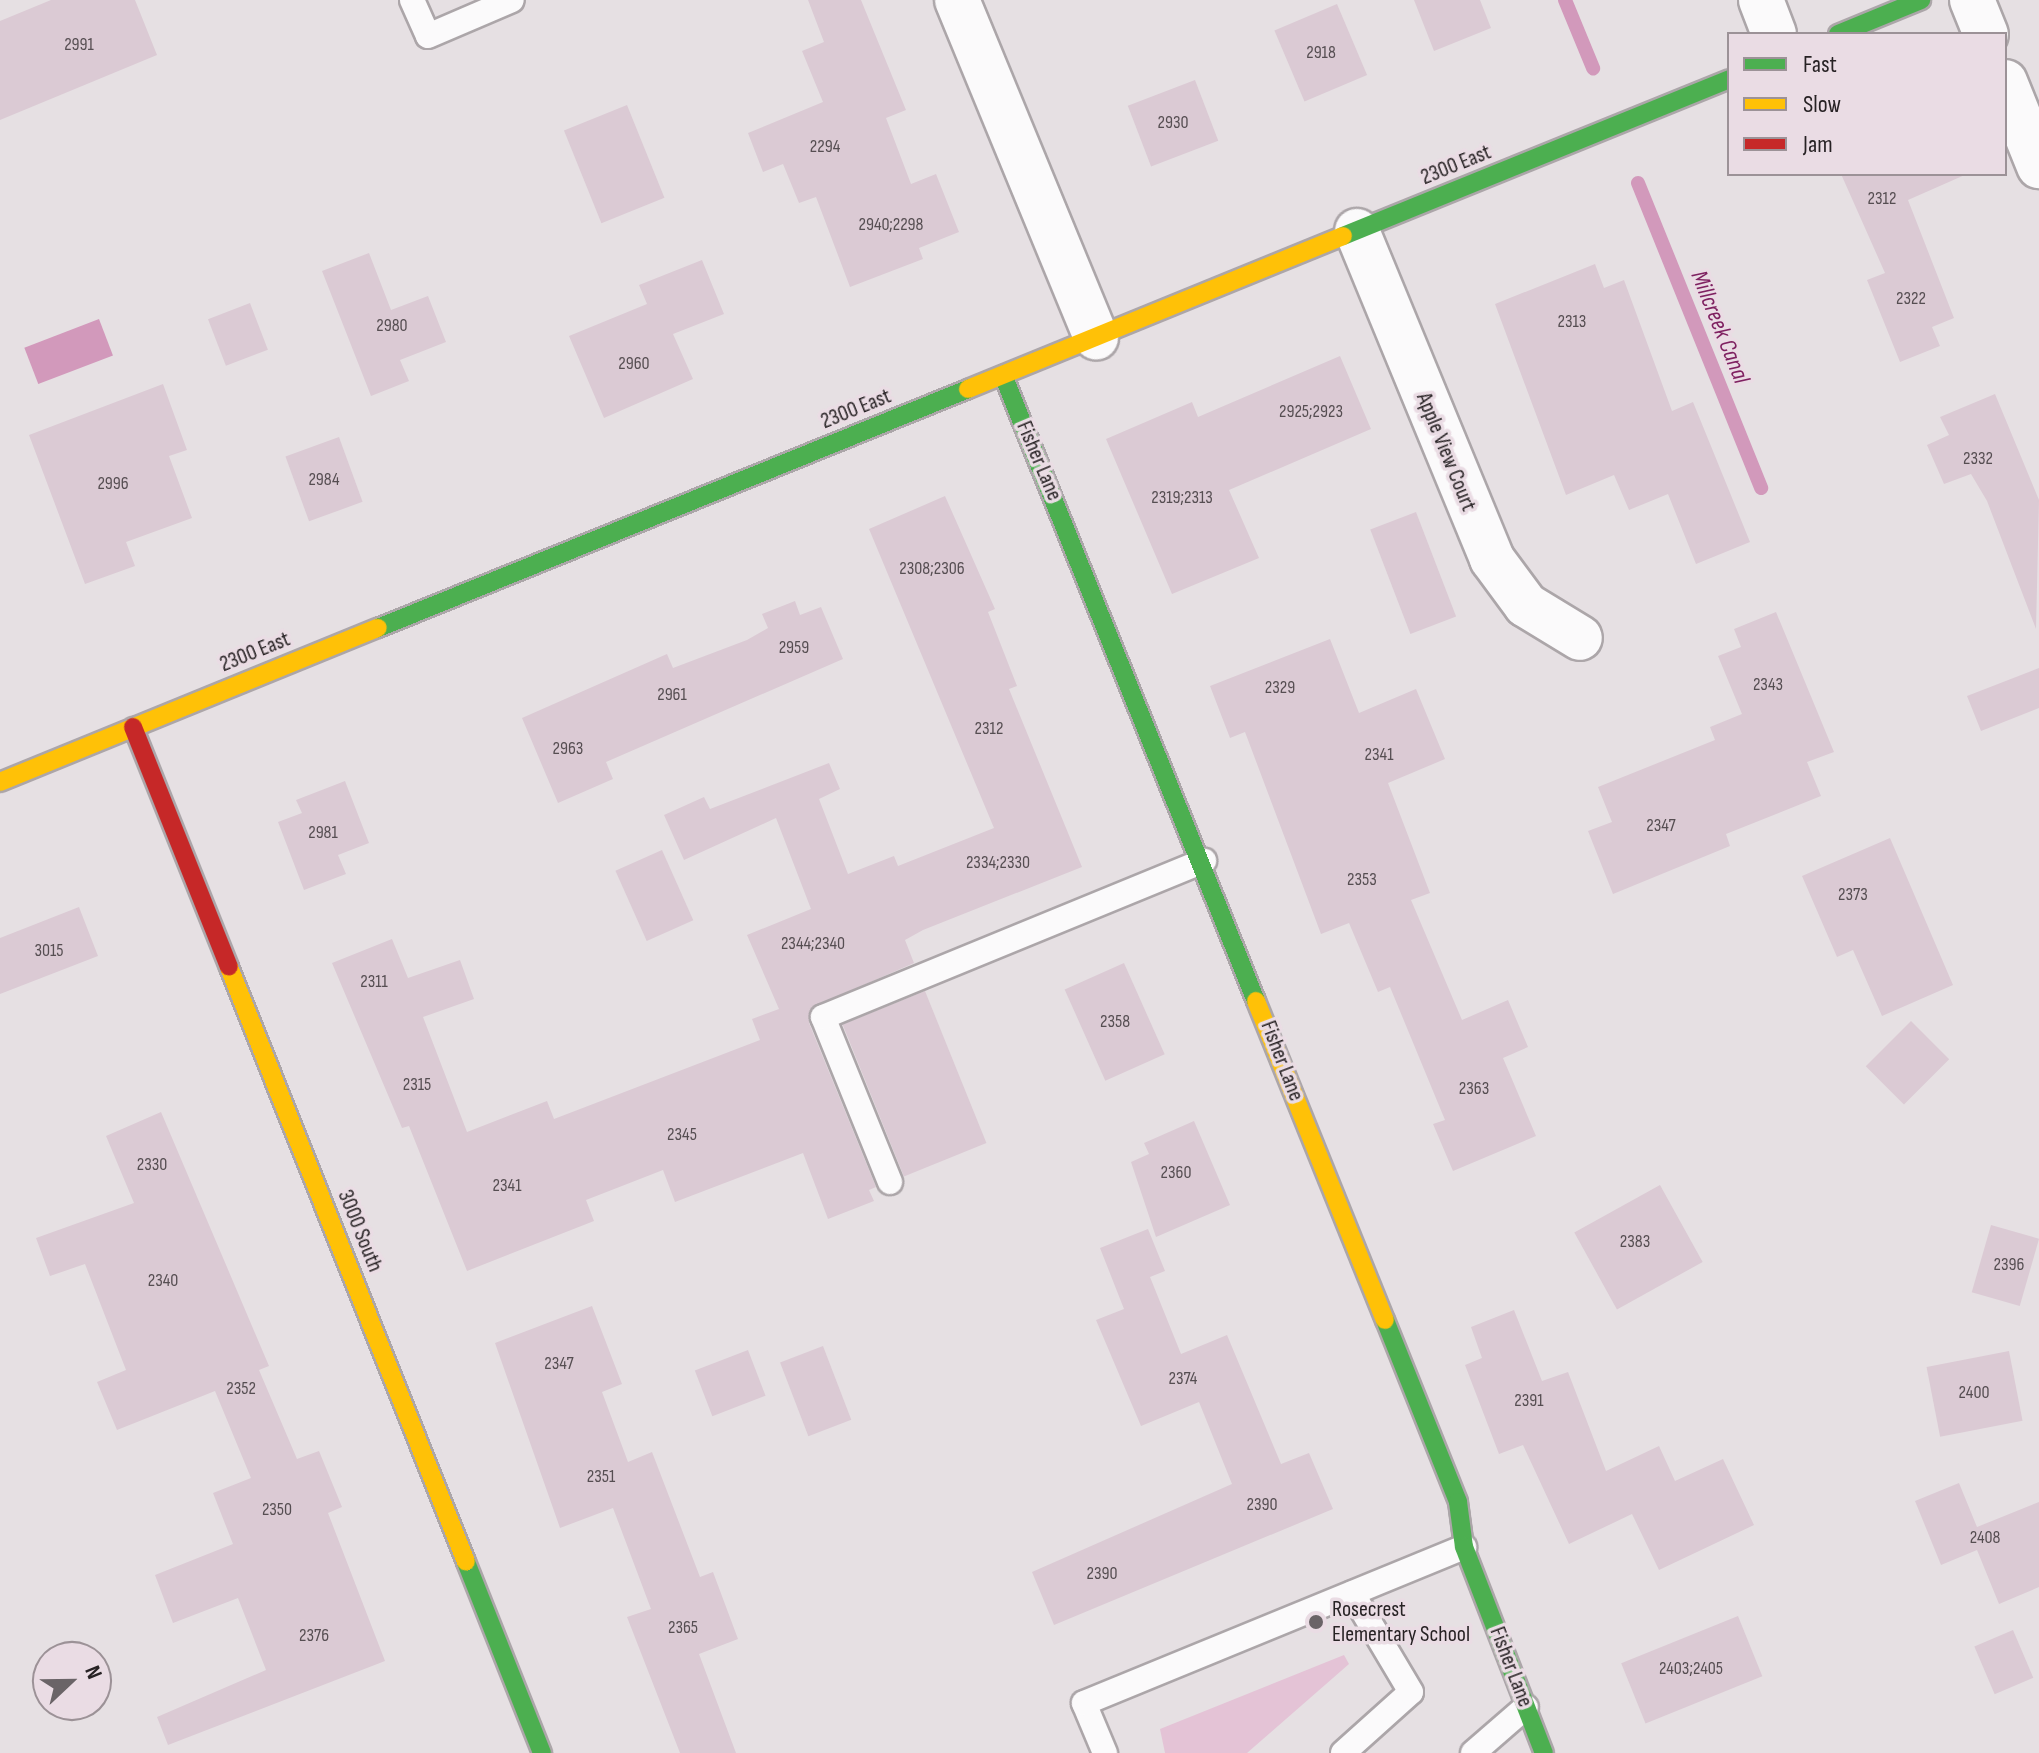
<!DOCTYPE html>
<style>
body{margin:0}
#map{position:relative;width:2039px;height:1753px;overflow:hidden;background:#e6e0e3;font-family:"Sofia Sans Condensed",sans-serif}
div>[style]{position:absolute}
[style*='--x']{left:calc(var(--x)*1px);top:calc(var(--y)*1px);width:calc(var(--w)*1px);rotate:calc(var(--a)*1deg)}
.green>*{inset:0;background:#e4c3d6}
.water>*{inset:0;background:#d299bb;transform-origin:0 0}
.stream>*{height:14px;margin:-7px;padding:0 7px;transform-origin:7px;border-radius:7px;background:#d299bb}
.building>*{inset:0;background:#dbcad4;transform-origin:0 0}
.roads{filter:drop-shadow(2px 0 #aca6a9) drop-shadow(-2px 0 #aca6a9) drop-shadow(0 2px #aca6a9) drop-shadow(0 -2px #aca6a9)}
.lane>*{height:24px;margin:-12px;padding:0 12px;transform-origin:12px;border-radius:12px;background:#fbfafb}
.street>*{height:44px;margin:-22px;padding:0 22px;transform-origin:22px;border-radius:22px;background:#fbfafb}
.fast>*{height:18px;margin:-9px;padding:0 9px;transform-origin:9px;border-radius:9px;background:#4caf50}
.slow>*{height:18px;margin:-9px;padding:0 9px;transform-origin:9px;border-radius:9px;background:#ffc107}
.jam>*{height:18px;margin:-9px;padding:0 9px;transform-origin:9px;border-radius:9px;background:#c62828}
.dots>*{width:22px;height:22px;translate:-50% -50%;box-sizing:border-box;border:4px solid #eadce4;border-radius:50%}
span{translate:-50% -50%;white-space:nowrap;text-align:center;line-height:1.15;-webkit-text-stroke:7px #eadce4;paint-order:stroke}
.number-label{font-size:18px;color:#564e52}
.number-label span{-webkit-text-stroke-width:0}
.street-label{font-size:22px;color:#272224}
.poi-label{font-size:22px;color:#272224}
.left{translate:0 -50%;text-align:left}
.water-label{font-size:24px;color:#7f2161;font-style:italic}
.legend{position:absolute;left:1727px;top:32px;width:280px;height:144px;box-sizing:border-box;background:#eadce4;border:2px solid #9c9297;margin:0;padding:10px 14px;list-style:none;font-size:24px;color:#272224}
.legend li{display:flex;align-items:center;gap:16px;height:40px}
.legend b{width:40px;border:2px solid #9c9297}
.north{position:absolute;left:32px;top:1641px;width:80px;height:80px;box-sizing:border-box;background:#eadce4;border:2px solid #9c9297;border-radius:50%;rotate:68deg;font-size:22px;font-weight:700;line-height:32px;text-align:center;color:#272224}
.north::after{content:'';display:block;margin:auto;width:28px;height:36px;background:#6a6467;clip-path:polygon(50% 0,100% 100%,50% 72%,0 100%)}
</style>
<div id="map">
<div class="green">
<i style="clip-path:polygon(1344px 1655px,1349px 1664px,1247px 1753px,1165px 1753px,1160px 1729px)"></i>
</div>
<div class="water">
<i style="left:99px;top:319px;width:39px;height:80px;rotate:69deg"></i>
</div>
<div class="stream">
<i style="--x:1565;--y:0;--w:74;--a:67.6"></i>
<i style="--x:1638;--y:183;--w:329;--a:68"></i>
</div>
<div class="building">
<i style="clip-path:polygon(51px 0,135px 0,157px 55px,0 120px,0 21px)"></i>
<i style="clip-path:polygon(808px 0,861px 0,906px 110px,886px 118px,911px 184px,936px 174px,959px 232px,919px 248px,923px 259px,850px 287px,816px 197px,799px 203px,783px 164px,763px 172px,748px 133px,823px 102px,802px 51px,824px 42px)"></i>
<i style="clip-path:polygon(1414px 0,1480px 0,1491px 28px,1434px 51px)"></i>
<i style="left:1337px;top:4px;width:77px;height:68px;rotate:67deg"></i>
<i style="left:1195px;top:80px;width:65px;height:72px;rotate:69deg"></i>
<i style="left:627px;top:105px;width:100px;height:68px;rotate:68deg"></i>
<i style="clip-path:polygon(1841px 174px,1967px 174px,1908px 200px,1954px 318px,1932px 327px,1940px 346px,1900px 362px,1867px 280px,1885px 273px)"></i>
<i style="clip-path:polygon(369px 253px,391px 310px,428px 296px,446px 342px,400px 360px,409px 381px,371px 396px,322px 271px)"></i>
<i style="clip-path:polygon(702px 260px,724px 314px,673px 334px,693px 379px,604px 418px,569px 336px,647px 304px,639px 285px)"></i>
<i style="clip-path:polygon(1595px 264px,1604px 288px,1624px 280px,1672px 411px,1693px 402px,1750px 542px,1696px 564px,1668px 494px,1629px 510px,1614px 475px,1566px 495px,1495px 304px)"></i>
<i style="left:250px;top:303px;width:50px;height:45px;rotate:69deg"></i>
<i style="clip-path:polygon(1340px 356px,1371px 429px,1229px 490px,1259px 558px,1172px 594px,1106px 439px,1192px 402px,1198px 417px)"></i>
<i style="clip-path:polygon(163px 384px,187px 450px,169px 456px,192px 518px,126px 542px,135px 566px,85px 584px,29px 435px)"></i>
<i style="clip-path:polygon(1995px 394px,2039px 500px,2036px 629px,1987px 501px,1971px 474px,1944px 484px,1927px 445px,1949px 435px,1940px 417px)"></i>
<i style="left:339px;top:437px;width:69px;height:57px;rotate:70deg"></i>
<i style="clip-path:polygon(945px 496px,995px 609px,988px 612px,1017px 686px,1009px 689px,1082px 867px,923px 930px,905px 940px,914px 963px,811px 1008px,809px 1023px,876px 1187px,869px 1190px,874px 1201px,828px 1219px,803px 1153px,675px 1202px,663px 1170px,586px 1200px,594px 1221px,467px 1271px,409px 1126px,402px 1128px,332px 963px,392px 939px,408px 978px,460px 960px,474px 999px,423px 1017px,467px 1132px,547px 1101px,554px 1119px,760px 1040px,752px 1019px,779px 1009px,747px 935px,811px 909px,776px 818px,684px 860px,664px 815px,704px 797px,710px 809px,829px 763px,840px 789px,819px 799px,848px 874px,894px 856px,898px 866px,994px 828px,869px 529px)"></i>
<i style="left:1416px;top:512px;width:112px;height:49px;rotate:69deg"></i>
<i style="clip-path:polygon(795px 601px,800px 615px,821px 607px,843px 659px,606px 762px,613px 779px,558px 803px,522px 718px,667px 654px,673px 668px,747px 640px,768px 628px,762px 614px)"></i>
<i style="clip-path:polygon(1776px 612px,1834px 752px,1807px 762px,1821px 796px,1726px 834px,1730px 846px,1613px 894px,1588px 831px,1612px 822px,1598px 787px,1715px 740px,1710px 727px,1742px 714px,1718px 656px,1741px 647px,1734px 629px)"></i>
<i style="clip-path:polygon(1330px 639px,1359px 713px,1416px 689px,1445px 759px,1388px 783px,1430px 893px,1411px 900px,1462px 1020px,1508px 1000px,1528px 1047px,1503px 1058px,1536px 1136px,1453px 1171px,1433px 1124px,1445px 1120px,1390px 987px,1378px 992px,1349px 923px,1321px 934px,1245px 732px,1230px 738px,1210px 686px)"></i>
<i style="clip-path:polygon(2039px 668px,2039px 708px,1981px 731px,1967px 696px)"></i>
<i style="clip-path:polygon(345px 781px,369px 843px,338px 855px,346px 874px,304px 890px,278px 822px,302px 813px,296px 800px)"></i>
<i style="clip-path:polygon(1890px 838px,1953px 985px,1882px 1016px,1853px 950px,1837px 957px,1802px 876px)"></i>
<i style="left:662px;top:850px;width:77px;height:51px;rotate:66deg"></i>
<i style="clip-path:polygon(79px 907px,98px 956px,0 994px,0 938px)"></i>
<i style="left:1124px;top:963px;width:100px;height:65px;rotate:66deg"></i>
<i style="left:925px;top:991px;width:164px;height:89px;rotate:68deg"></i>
<i style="left:1911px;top:1021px;width:54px;height:64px;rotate:45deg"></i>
<i style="clip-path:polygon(161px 1112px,269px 1366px,259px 1370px,297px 1459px,319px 1451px,342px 1507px,328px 1513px,385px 1661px,168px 1745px,157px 1717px,266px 1670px,238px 1598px,173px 1623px,155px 1575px,233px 1544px,213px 1493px,251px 1478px,215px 1391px,117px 1430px,97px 1382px,126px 1370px,85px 1264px,50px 1276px,36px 1238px,134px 1203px,106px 1136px)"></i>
<i style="clip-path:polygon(1194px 1121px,1230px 1205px,1156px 1237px,1131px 1162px,1149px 1154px,1144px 1143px)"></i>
<i style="left:1660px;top:1185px;width:88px;height:98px;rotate:61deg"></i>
<i style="left:1991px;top:1225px;width:50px;height:70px;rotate:16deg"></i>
<i style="clip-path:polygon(1148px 1229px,1165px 1271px,1150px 1277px,1181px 1354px,1227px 1335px,1281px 1464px,1309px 1453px,1333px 1509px,1054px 1625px,1032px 1572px,1232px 1484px,1199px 1402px,1141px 1426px,1096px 1320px,1124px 1309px,1100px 1248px)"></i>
<i style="clip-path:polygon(592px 1306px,622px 1384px,602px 1392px,628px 1462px,652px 1452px,700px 1577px,713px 1572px,738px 1639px,699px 1654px,736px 1753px,680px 1753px,627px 1617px,651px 1609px,613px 1508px,560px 1528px,495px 1343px)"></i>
<i style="clip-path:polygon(1514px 1310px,1542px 1381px,1568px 1372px,1606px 1471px,1659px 1446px,1675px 1481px,1723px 1459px,1754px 1525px,1659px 1570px,1632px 1514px,1569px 1544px,1523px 1445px,1499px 1454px,1465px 1365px,1482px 1358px,1471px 1327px)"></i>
<i style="left:823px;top:1346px;width:79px;height:46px;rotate:69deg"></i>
<i style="left:748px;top:1350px;width:49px;height:57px;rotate:69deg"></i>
<i style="left:2009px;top:1351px;width:71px;height:84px;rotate:79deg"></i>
<i style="clip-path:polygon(1959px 1483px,1977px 1527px,2039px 1502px,2039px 1587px,1999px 1604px,1977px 1550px,1941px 1565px,1915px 1501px)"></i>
<i style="left:1738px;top:1616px;width:65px;height:126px;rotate:68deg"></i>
<i style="left:2013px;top:1630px;width:52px;height:42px;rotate:67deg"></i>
</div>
<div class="roads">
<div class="lane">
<i style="--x:412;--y:0;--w:39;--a:66"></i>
<i style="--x:428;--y:36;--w:91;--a:-23.2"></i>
<i style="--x:890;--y:1182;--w:178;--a:-112.1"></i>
<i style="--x:823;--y:1017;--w:412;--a:-22.3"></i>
<i style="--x:1105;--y:1753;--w:54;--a:-112.8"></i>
<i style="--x:1084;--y:1703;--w:411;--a:-22.3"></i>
<i style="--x:1343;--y:1753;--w:91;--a:-41.9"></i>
<i style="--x:1411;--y:1692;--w:115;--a:-120.8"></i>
<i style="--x:1473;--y:1753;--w:70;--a:-41"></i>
</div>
<div class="street">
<i style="--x:957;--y:0;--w:365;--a:67.6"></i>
<i style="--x:1761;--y:0;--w:36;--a:69"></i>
<i style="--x:1972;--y:0;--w:37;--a:68"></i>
<i style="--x:2005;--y:82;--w:91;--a:68"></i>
<i style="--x:1357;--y:231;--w:355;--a:67.6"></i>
<i style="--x:1492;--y:559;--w:57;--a:53.5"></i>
<i style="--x:1526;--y:605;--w:63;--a:31.4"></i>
</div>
<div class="fast">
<i style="--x:1838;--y:34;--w:90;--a:-22.3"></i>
<i style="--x:1343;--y:236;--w:417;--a:-22.1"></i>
<i style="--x:1003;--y:375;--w:675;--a:67.99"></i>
<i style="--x:378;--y:628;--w:637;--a:-22.05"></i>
<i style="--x:1385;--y:1320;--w:196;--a:68.1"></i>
<i style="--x:1458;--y:1502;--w:45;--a:82.4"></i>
<i style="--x:1464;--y:1547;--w:221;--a:68.8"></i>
<i style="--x:466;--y:1562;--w:206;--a:68.3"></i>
</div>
<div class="slow">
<i style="--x:968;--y:389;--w:405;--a:-22.2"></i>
<i style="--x:0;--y:782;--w:408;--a:-22.2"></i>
<i style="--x:229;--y:967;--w:640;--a:68.28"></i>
<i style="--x:1256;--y:1001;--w:344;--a:68"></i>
</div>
<div class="jam">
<i style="--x:133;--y:727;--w:258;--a:68.2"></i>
</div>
</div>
<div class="dots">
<i style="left:1316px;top:1622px;background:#6a6467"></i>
</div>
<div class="number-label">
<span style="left:79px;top:45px">2991</span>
<span style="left:1321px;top:53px">2918</span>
<span style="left:1173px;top:123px">2930</span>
<span style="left:825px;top:147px">2294</span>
<span style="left:1882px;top:199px">2312</span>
<span style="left:891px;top:225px">2940;2298</span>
<span style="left:1911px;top:299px">2322</span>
<span style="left:1572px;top:322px">2313</span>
<span style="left:392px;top:326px">2980</span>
<span style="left:634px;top:364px">2960</span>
<span style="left:1311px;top:412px">2925;2923</span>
<span style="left:1978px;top:459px">2332</span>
<span style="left:324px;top:480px">2984</span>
<span style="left:113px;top:484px">2996</span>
<span style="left:1182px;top:498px">2319;2313</span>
<span style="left:932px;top:569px">2308;2306</span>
<span style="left:794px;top:648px">2959</span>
<span style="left:1768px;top:685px">2343</span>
<span style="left:1280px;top:688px">2329</span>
<span style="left:672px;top:695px">2961</span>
<span style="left:989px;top:729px">2312</span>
<span style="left:568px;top:749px">2963</span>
<span style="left:1379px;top:755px">2341</span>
<span style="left:1661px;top:826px">2347</span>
<span style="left:323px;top:833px">2981</span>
<span style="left:998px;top:863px">2334;2330</span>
<span style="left:1362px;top:880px">2353</span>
<span style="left:1853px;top:895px">2373</span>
<span style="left:813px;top:944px">2344;2340</span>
<span style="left:49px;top:951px">3015</span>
<span style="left:374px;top:982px">2311</span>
<span style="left:1115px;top:1022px">2358</span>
<span style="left:417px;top:1085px">2315</span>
<span style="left:1474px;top:1089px">2363</span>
<span style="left:682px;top:1135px">2345</span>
<span style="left:152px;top:1165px">2330</span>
<span style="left:1176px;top:1173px">2360</span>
<span style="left:507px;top:1186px">2341</span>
<span style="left:1635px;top:1242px">2383</span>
<span style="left:2009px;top:1265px">2396</span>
<span style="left:163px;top:1281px">2340</span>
<span style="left:559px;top:1364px">2347</span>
<span style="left:1183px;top:1379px">2374</span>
<span style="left:241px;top:1389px">2352</span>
<span style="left:1974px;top:1393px">2400</span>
<span style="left:1529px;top:1401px">2391</span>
<span style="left:601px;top:1477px">2351</span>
<span style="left:1262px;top:1505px">2390</span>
<span style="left:277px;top:1510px">2350</span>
<span style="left:1985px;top:1538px">2408</span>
<span style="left:1102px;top:1574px">2390</span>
<span style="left:683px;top:1628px">2365</span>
<span style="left:314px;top:1636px">2376</span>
<span style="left:1691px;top:1669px">2403;2405</span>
</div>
<div class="street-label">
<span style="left:1456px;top:165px;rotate:-22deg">2300 East</span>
<span style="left:856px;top:409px;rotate:-22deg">2300 East</span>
<span style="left:1446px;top:452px;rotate:68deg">Apple View Court</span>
<span style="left:1039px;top:461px;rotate:67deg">Fisher Lane</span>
<span style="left:255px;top:652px;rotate:-22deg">2300 East</span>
<span style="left:1282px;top:1061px;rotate:69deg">Fisher Lane</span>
<span style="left:360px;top:1231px;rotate:68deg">3000 South</span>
<span style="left:1511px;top:1667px;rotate:69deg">Fisher Lane</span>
</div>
<div class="poi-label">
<span class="left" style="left:1332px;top:1622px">Rosecrest<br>Elementary School</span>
</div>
<div class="water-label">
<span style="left:1720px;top:327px;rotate:68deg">Millcreek Canal</span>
</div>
<ul class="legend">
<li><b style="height:10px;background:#4caf50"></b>Fast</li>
<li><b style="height:10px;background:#ffc107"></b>Slow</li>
<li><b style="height:10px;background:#c62828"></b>Jam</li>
</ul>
<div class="north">N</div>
</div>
